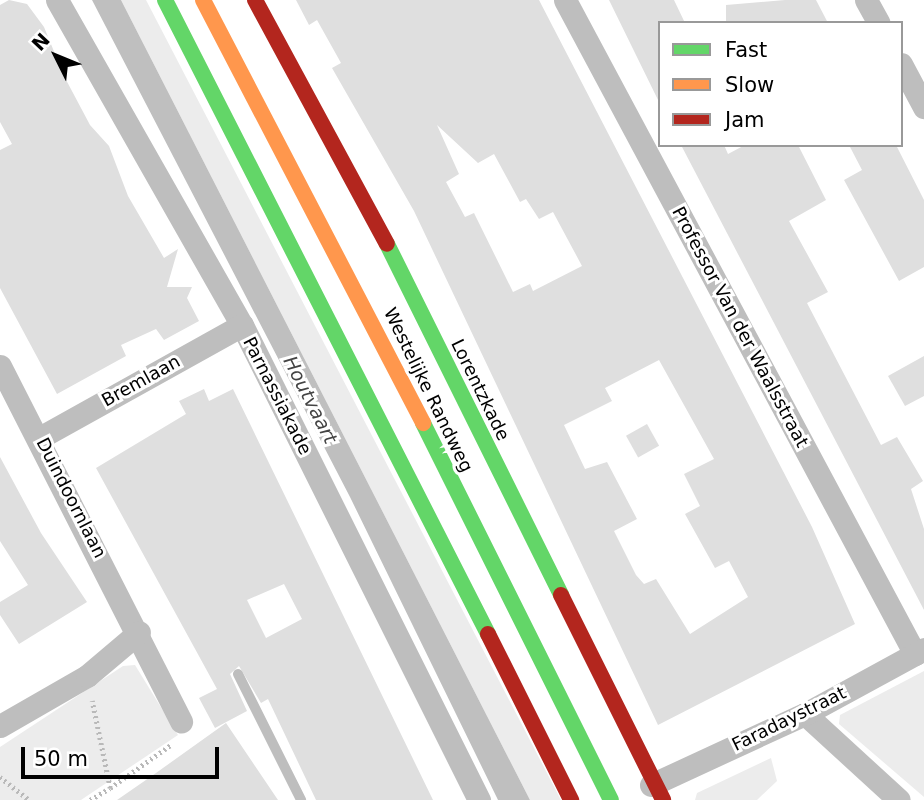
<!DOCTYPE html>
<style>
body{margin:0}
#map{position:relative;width:924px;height:800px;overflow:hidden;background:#fff;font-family:"DejaVu Sans",sans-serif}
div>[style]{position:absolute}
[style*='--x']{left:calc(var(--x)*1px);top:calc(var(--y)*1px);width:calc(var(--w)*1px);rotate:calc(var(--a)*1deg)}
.green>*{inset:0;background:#ececec}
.water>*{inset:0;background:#bfbfbf}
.building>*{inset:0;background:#dfdfdf;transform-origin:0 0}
.path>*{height:4.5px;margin-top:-2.25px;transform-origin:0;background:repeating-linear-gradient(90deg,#b9b9b9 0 2px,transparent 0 5.5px)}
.lane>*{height:10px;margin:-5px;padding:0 5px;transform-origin:5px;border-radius:5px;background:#bebebe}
.street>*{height:23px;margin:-11.5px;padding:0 11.5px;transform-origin:11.5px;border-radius:11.5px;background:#bebebe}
.fast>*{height:16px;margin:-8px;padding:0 8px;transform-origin:8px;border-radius:8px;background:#63d668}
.slow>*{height:16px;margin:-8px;padding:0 8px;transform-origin:8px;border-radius:8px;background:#ff974d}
.jam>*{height:16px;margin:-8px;padding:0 8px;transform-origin:8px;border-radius:8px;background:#b3261e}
span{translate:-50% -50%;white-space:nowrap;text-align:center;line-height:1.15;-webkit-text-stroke:6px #fff;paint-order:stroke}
.street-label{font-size:18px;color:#000}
.water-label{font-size:19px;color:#444;font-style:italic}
.legend{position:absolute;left:658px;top:21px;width:245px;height:126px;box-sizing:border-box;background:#fff;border:2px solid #999;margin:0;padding:9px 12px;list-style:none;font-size:21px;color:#000}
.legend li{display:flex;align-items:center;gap:14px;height:35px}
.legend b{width:35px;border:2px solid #999}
.north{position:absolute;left:21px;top:21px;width:70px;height:70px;-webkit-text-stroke:5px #fff;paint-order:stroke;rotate:313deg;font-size:19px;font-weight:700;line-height:28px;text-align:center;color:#000}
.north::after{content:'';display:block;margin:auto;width:24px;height:32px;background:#000;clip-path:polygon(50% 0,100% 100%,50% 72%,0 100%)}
.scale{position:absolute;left:21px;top:747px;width:198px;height:32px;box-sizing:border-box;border:4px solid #000;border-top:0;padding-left:9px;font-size:21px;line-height:24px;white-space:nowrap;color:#000;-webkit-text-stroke:5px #fff;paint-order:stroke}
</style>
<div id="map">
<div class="green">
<i style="clip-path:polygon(121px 0,146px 0,561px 800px,530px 800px)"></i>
<i style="clip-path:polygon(135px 665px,178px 735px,81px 800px,0 800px,0 747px,123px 666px)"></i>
<i style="clip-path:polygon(924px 671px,924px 797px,839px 724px,840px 715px)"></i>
<i style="clip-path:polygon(771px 758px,777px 781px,757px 800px,695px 800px,697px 793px)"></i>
</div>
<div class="water">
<i style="clip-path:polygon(92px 0,121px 0,530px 800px,498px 800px,350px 497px)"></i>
</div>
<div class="building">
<i style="clip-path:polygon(9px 0,27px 4px,44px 27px,64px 76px,90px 125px,109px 146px,128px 196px,164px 258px,178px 249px,167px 287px,192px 287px,187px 298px,199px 321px,164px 340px,156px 329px,121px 345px,126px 356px,57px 394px,0 288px,0 150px,12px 144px,0 122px,0 5px)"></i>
<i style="clip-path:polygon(evenodd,296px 0,539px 0,812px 527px,855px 624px,658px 725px,414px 211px,332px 68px,341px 63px,317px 20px,309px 25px,296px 0,437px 125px,478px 163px,494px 154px,520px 202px,526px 199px,539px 219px,553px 212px,582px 266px,533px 291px,530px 284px,513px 292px,474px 213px,465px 217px,446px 182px,459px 174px,437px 125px,296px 0,659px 360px,714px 459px,684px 474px,700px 506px,685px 514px,715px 568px,729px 561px,748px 597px,690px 634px,656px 579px,644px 584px,636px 575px,614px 531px,637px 519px,607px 462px,585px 469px,564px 425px,612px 401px,605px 388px,659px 360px)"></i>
<i style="clip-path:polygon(609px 0,674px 0,685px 23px,660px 23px,660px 104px)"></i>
<i style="clip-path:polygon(785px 0,816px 0,828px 23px,726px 23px,726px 5px)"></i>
<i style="clip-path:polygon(681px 145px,724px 145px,728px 154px,745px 145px,798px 145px,826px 200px,789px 221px,828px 292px,807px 303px,881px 445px,897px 437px,923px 481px,911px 489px,924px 529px,924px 610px)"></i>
<i style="clip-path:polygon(849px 145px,896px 145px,924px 200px,924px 267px,899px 281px,844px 180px,862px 170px)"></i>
<i style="clip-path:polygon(924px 356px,924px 396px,905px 406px,888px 376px)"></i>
<i style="clip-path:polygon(evenodd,204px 389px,209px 401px,233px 389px,433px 800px,316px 800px,268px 699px,261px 703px,239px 666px,230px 674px,247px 711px,215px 728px,199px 698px,217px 689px,96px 468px,186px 414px,179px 401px,204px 389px,284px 584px,302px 619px,266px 638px,247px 600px,284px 584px)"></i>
<i style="left:647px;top:424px;width:25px;height:24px;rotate:61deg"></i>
<i style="clip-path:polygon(0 457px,41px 533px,87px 602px,19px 644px,0 615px,0 602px,28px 585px,0 541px)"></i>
<i style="clip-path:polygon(226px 723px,278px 800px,117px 800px,156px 773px)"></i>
</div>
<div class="path">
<i style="--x:0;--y:777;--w:37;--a:38"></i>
<i style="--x:110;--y:788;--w:76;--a:-35.4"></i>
<i style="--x:90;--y:800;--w:23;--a:-31"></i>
<i style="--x:110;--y:788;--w:89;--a:-101.7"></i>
</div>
<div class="lane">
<i style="--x:238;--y:674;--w:141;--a:63.4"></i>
</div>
<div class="street">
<i style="--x:57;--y:0;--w:374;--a:60.4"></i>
<i style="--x:242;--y:325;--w:531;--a:63.48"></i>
<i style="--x:565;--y:0;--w:742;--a:61.85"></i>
<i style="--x:866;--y:0;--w:26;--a:61"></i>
<i style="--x:901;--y:64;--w:49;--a:61.9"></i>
<i style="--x:0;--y:366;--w:399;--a:63"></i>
<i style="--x:41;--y:437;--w:230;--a:-29.1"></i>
<i style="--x:805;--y:714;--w:127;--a:42.5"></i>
<i style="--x:0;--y:726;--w:100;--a:-29.9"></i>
<i style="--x:87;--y:676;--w:68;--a:-40.2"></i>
<i style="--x:651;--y:785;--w:170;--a:-24.8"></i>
<i style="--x:805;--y:714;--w:136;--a:-28.6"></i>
</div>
<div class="fast">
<i style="--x:165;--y:0;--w:712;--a:63"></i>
<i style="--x:387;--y:244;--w:392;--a:63.6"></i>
<i style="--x:423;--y:423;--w:421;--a:63.5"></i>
</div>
<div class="slow">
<i style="--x:203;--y:0;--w:477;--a:62.5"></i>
</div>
<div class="jam">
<i style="--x:255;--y:0;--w:277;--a:61.6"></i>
<i style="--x:561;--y:595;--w:229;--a:63.5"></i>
<i style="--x:488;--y:634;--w:186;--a:63.4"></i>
</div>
<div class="street-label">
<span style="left:740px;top:327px;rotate:62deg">Professor Van der Waalsstraat</span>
<span style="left:141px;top:381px;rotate:-29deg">Bremlaan</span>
<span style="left:428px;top:390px;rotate:64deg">Westelijke Randweg</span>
<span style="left:480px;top:390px;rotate:64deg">Lorentzkade</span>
<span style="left:277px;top:396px;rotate:63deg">Parnassiakade</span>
<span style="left:71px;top:498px;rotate:63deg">Duindoornlaan</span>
<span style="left:789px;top:719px;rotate:-26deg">Faradaystraat</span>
</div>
<div class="water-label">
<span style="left:310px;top:400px;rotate:63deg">Houtvaart</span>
</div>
<ul class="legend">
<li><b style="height:9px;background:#63d668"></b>Fast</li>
<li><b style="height:9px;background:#ff974d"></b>Slow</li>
<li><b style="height:9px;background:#b3261e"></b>Jam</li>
</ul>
<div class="north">N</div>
<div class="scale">50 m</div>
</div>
